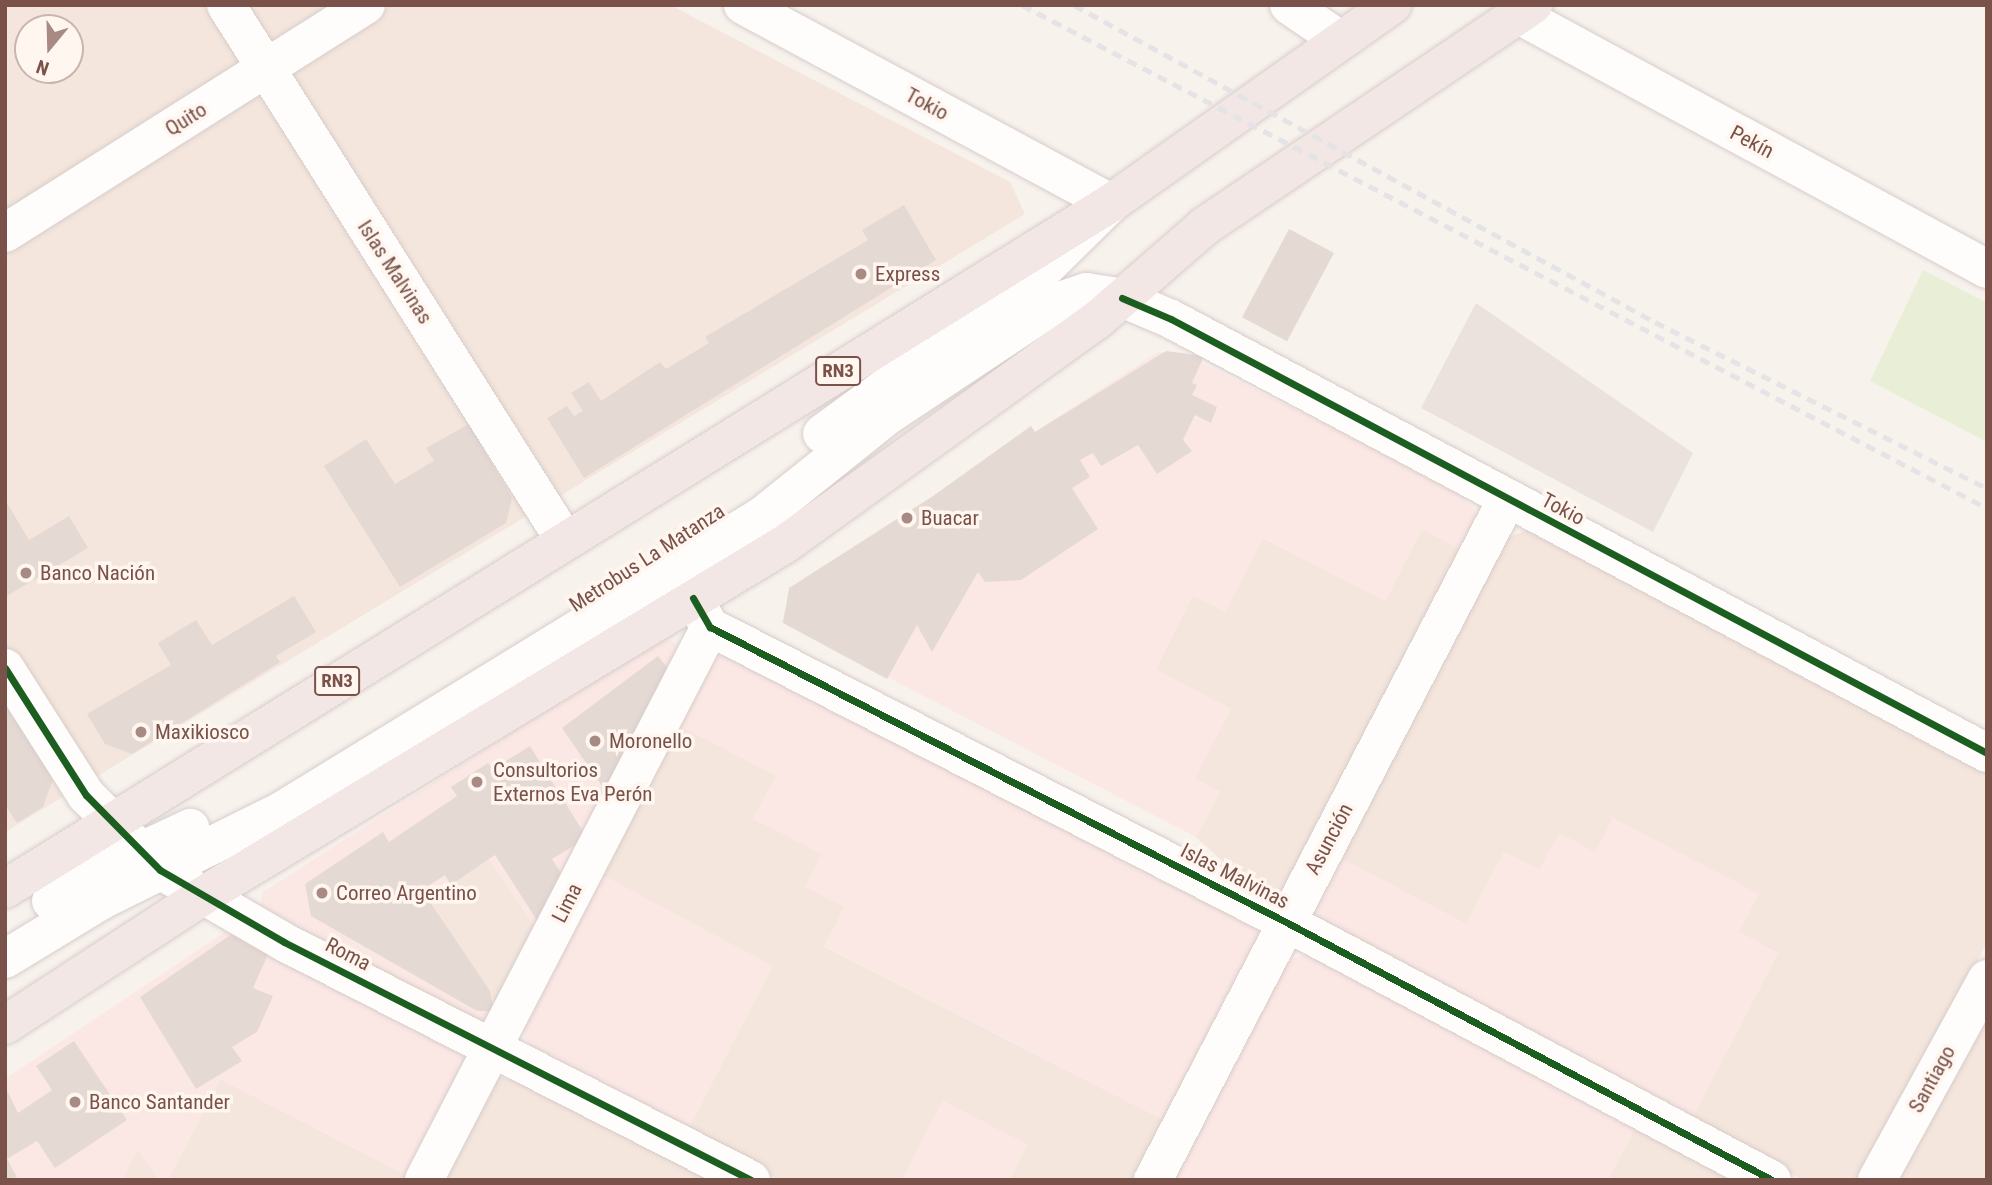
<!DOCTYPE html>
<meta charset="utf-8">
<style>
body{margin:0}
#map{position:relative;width:1992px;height:1185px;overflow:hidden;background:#f8f2ed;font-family:"Roboto Condensed",sans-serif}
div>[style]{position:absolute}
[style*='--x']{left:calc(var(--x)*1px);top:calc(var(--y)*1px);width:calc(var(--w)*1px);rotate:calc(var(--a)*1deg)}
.residential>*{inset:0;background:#f4e6dd}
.commercial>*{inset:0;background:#fbe8e4}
.industrial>*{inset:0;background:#ebe2dd}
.green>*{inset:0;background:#e9efd7}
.building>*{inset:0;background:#e5d9d4;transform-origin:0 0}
.roads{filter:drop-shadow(0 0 2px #d7cdca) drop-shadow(0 0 2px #d7cdca)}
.minor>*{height:38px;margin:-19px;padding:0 19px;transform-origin:19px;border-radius:19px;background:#fefdfc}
.highway>*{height:38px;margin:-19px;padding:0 19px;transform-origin:19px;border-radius:19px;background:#f2e7e5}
.rail>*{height:5px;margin-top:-2.5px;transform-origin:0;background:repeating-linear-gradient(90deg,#e4e3e5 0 10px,transparent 0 17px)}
.cycleway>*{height:7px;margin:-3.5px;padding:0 3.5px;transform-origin:3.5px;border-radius:3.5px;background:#1b5e20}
.dots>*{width:19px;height:19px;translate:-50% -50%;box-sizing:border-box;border:4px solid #fff6f0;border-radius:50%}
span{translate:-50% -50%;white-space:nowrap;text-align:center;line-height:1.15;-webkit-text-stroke:7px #fff6f0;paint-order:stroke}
.shield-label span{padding:2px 5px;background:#fff6f0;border:2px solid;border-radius:5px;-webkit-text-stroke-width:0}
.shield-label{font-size:19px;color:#7a524a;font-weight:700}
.street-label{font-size:21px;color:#7a524a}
.poi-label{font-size:21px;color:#7a524a}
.left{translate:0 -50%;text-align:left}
.frame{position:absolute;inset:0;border:7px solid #7a524a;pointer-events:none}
.north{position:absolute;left:14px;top:14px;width:70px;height:70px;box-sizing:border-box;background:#fff6f0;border:2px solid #cab4ae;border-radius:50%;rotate:199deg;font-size:19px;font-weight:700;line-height:28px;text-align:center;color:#7a524a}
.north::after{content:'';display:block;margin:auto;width:24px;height:32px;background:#a68a83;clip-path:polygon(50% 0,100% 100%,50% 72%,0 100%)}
</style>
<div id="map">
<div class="residential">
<div style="clip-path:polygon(evenodd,5px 5px,670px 5px,1010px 182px,1025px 214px,5px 832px,5px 5px,28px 28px,70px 28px,70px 70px,28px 70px,28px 28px)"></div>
<div style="clip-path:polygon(1422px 529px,1468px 553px,1283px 892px,1259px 895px,1196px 837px,1220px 792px,1195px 779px,1155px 670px,1193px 595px,1225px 611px,1263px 538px,1385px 601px)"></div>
<div style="clip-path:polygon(1527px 530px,1987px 769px,1987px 942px,1862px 1180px,1803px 1180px,1690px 1122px,1778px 953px,1738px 932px,1758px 894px,1595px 852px,1539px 870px,1504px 852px,1466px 924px,1340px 858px,1501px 540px)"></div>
<div style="clip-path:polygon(678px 725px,776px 775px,822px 854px,845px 907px,825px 947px,1170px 1123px,1138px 1180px,1009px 1180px,1027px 1145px,943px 1101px,902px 1180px,780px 1180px,687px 1132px,601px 874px)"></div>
<div style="clip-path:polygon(489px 859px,540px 934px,498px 1007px,429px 900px)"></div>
<div style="clip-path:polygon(1987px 997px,1987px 1180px,1889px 1180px)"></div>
<div style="clip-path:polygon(500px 1077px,517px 1082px,710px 1180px,442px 1180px,491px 1083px)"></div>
<div style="clip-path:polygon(220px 1079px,414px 1179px,168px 1180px)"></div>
<div style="clip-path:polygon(1635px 1128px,1741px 1180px,1608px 1180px)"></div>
<div style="clip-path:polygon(138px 1149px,159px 1180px,122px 1180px)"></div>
</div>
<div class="commercial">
<div style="clip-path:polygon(1158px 352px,1196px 360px,1458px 491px,1480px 517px,1468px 553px,1422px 529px,1385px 601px,1263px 538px,1225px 612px,1193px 595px,1155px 669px,1231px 709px,1195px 779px,1221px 792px,1196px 837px,781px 622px,793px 589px)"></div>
<div style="clip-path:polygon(657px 639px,669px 639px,679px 647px,540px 934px,489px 859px,429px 900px,498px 1007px,485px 1027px,260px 909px,263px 892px)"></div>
<div style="clip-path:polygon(727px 652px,1247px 918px,1259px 934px,1170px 1123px,824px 946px,844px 907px,805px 887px,822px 854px,753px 819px,776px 775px,678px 725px,710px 662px)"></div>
<div style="clip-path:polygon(1613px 818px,1759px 894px,1739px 932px,1778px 953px,1690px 1122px,1317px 923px,1313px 909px,1340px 858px,1466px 924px,1504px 852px,1539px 870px,1559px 833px,1595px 852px)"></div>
<div style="clip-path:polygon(601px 874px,773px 966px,687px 1132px,532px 1049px,525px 1037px,523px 1025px)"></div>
<div style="clip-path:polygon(228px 930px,472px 1057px,414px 1179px,220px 1079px,168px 1180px,159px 1180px,138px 1150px,122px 1180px,5px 1180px,5px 1079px)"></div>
<div style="clip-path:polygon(1302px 955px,1318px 958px,1635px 1128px,1608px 1180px,1167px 1180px,1283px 964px)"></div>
<div style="clip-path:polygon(943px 1101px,1028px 1145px,1009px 1180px,902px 1180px)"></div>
</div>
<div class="industrial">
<div style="clip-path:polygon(1476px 303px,1693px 453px,1653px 532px,1421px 408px)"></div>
</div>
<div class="green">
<div style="clip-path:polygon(1923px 270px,1987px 303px,1987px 442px,1870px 381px)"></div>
</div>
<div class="building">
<div style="clip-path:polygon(904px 205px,936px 260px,584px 478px,547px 418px,567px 406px,574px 416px,583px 411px,571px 393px,589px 382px,601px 401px,660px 362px,666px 369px,709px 343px,705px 337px,868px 240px,862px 230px)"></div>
<div style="left:1289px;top:229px;width:51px;height:100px;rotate:28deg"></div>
<div style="clip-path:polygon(1166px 351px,1204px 356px,1192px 383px,1197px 385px,1192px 395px,1217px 407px,1211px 423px,1195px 415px,1183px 440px,1192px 451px,1157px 474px,1138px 445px,1101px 466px,1093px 453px,1080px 460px,1090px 477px,1072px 488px,1098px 529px,1021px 580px,985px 582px,978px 572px,932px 652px,917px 625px,887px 679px,783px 623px,789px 588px,933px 496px,1031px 426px,1035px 432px)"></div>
<div style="clip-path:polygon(469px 424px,512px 498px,506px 523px,400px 587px,324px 466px,366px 439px,395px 484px,434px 461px,426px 448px)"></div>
<div style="clip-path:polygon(7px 503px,29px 540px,69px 516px,88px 548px,5px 597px)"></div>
<div style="clip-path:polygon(294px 596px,316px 632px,276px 656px,280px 662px,132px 754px,105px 744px,87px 714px,171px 665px,158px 643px,196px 620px,212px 645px)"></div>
<div style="clip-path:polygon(658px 656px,672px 674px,608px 795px,562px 728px)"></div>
<div style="clip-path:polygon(9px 711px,53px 779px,43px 807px,17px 823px,5px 805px,5px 714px)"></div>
<div style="clip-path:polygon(530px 746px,587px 838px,552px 859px,564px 878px,540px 925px,495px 855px,451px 885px,445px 875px,422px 890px,490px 991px,494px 1011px,477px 1011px,311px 916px,305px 884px,383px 832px,389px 842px,457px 796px,451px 787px,488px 763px,493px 769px)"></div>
<div style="clip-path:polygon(232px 934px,269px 952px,253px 988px,273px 996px,257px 1032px,232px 1047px,242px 1061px,196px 1089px,140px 997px)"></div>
<div style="clip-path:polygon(74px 1041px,127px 1120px,55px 1168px,37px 1141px,7px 1159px,17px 1177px,5px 1180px,5px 1086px,18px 1113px,52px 1090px,36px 1066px)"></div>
</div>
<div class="roads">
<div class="minor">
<div style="--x:226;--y:5;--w:632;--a:57.67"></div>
<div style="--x:743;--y:5;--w:418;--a:28.3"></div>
<div style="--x:1111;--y:203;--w:110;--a:135.4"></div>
<div style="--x:1033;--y:280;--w:261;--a:143.9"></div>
<div style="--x:1289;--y:5;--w:62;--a:34.5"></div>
<div style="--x:1527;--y:5;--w:13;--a:129"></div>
<div style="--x:1519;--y:15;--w:532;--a:28.49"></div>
<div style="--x:5;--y:233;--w:427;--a:-32.3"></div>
<div style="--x:693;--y:598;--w:34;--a:60"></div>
<div style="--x:710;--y:627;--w:647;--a:27.12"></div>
<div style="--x:1286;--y:922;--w:550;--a:27.96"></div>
<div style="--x:5;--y:668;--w:151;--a:57.5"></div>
<div style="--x:86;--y:795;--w:105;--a:45.4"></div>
<div style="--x:160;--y:870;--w:143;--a:30.1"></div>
<div style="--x:284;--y:942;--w:524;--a:27.01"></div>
<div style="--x:51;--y:901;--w:57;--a:-32"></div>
<div style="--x:99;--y:871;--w:101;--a:-25.3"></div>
<div style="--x:5;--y:959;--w:114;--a:-31.3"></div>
<div style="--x:102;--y:900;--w:202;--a:-26.4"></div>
<div style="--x:283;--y:810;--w:562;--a:-31.54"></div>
<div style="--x:762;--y:516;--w:160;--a:-38.7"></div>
<div style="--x:887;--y:416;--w:208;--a:-33.6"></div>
<div style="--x:1060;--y:301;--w:28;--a:-19"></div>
<div style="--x:1086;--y:292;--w:36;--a:9"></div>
<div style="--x:1122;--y:298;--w:53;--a:23.2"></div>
<div style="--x:1171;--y:319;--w:924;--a:28.01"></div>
<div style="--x:424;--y:1180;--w:623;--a:-62.65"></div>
<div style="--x:1153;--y:1180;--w:768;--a:-62.53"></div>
<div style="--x:1877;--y:1180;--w:229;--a:-61.3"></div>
</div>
<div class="highway">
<div style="--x:5;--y:889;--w:1301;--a:-31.81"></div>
<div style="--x:1111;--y:203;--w:344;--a:-35.2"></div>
<div style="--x:5;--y:1025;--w:234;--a:-33.1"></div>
<div style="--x:201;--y:897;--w:682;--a:-31.15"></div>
<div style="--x:785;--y:544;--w:384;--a:-35.7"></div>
<div style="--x:1097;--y:320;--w:143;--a:-41"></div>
<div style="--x:1205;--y:226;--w:396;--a:-34"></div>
</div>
</div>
<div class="rail">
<div style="--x:1022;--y:5;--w:1088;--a:27.53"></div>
<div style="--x:1074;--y:5;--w:662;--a:28.62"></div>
<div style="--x:1655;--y:322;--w:371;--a:26.6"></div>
</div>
<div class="cycleway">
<div style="--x:1122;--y:298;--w:53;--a:23.2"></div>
<div style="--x:1171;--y:319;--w:924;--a:28.01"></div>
<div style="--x:693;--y:598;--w:34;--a:60"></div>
<div style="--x:710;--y:627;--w:647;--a:27.12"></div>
<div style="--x:1286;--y:922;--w:550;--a:27.96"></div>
<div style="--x:5;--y:668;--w:151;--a:57.5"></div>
<div style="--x:86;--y:795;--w:105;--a:45.4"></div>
<div style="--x:160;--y:870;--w:143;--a:30.1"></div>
<div style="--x:284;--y:942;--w:524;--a:27.01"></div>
</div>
<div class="dots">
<div style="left:861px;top:274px;background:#a68a83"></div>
<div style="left:907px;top:518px;background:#a68a83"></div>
<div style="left:26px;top:573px;background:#a68a83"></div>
<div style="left:141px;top:732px;background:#a68a83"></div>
<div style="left:595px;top:741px;background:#a68a83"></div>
<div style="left:477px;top:782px;background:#a68a83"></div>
<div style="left:322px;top:893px;background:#a68a83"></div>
<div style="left:75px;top:1102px;background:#a68a83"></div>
</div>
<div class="shield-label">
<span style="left:838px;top:371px">RN3</span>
<span style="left:337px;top:681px">RN3</span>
</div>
<div class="street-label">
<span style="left:927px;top:104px;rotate:28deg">Tokio</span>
<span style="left:186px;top:119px;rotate:-32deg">Quito</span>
<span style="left:1752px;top:142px;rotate:28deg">Pekín</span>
<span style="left:395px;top:272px;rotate:57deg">Islas Malvinas</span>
<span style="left:1563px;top:509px;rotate:28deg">Tokio</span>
<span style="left:647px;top:558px;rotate:-33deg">Metrobus La Matanza</span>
<span style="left:1329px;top:839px;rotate:-62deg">Asunción</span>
<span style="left:1235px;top:876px;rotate:27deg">Islas Malvinas</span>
<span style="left:567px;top:903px;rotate:-63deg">Lima</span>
<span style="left:348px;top:954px;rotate:27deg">Roma</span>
<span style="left:1932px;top:1079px;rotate:-61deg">Santiago</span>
</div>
<div class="poi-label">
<span class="left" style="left:875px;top:274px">Express</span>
<span class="left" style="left:921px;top:518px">Buacar</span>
<span class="left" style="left:40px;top:573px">Banco Nación</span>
<span class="left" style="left:155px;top:732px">Maxikiosco</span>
<span class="left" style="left:609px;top:741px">Moronello</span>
<span class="left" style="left:493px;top:782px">Consultorios<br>Externos Eva Perón</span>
<span class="left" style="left:336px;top:893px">Correo Argentino</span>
<span class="left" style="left:89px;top:1102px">Banco Santander</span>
</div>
<div class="frame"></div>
<div class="north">N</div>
</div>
